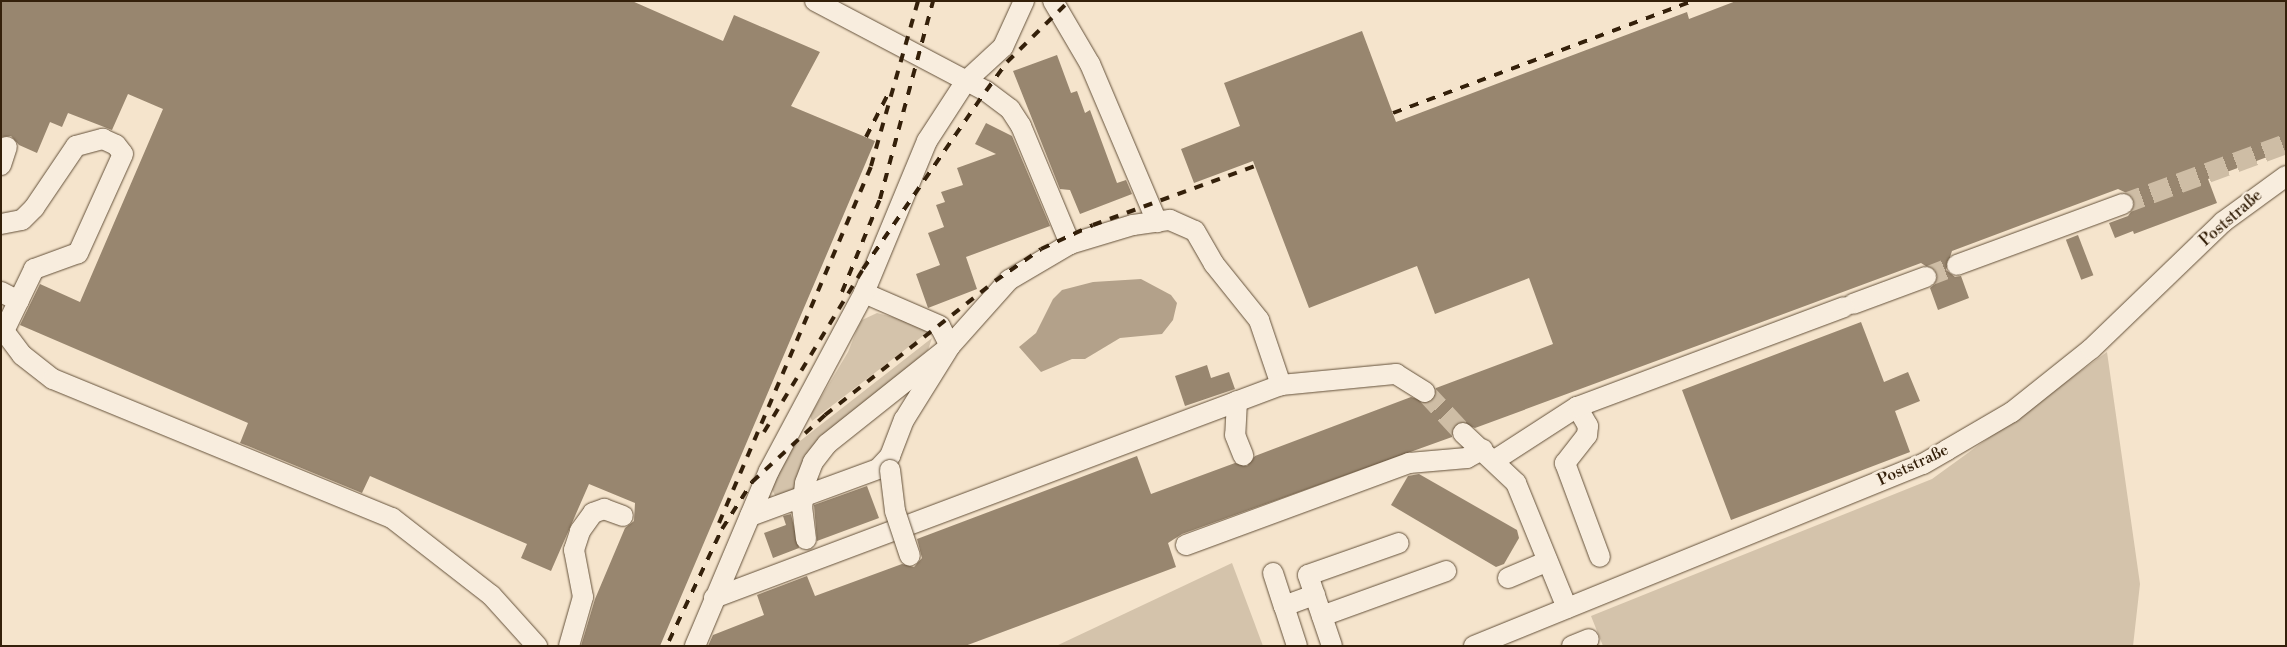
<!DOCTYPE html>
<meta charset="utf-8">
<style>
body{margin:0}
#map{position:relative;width:2287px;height:647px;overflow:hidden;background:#f5e4cc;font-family:"Libre Bodoni",serif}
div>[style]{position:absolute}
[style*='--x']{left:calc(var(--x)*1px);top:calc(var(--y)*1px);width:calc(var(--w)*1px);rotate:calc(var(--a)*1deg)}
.green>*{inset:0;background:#d4c3ab}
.water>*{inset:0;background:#b3a18a}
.building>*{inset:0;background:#98866f;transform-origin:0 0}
.minor-tunnel>*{height:20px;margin-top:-10px;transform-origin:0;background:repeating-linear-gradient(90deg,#cebda5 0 20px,transparent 0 30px)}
.roads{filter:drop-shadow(0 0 1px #64513a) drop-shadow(0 0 1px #64513a)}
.minor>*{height:20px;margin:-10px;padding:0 10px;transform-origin:10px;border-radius:10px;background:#f8edde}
.rail>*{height:4px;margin-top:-2px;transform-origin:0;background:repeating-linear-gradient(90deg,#34200a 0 9px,transparent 0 18px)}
.bridges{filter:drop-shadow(0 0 1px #64513a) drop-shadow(0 0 1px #64513a)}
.minor-bridge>*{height:20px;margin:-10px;padding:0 10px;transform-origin:10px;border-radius:10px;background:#f8edde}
span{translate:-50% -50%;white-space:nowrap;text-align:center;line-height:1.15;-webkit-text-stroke:5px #f8edde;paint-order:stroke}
.street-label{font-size:16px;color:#34200a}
.frame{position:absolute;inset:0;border:2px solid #34200a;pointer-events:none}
</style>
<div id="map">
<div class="green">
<div style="clip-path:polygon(877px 313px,912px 322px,928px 332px,812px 421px,810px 416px,848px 352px,858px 327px,862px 320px)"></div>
<div style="clip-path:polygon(932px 338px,928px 350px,829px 433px,796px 490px,776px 497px,771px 488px,791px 448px)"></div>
<div style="clip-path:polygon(2107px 352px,2140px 584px,2133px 646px,1603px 646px,1591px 616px,1932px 479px)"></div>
<div style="clip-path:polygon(1232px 563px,1263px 646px,1056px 646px)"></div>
</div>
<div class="water">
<div style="clip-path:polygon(1141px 279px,1171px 295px,1177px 303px,1173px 320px,1162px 334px,1120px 338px,1085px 359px,1072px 359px,1041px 372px,1019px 347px,1036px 333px,1053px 299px,1062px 290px,1093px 282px)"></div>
</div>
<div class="building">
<div style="clip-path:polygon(1px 1px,632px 1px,723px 41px,734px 15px,820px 52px,791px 106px,875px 141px,660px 646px,581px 646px,595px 599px,625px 528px,634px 521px,635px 503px,589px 484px,551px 571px,521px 558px,527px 544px,370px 476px,362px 493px,248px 446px,240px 443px,248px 423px,20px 325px,40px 284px,80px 302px,163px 109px,128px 94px,112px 130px,68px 113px,62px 127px,50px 122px,37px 153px,19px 145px,11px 136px,1px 137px)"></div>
<div style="clip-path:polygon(1736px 1px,2286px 1px,2286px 150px,2208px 179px,2217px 203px,2134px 234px,2133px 231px,2115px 238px,2109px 223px,2128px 216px,2135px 206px,2131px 195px,2118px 189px,1952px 251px,1946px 270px,1955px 277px,1961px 276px,1969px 298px,1938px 310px,1930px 288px,1935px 284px,1937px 273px,1921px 263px,1475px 428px,1459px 422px,1452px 430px,1452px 437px,1182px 534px,1168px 543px,1176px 567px,965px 646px,708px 646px,713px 635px,764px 615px,757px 595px,807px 576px,815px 596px,902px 564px,914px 567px,922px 558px,917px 539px,1137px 456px,1151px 494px,1235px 463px,1247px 466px,1255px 456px,1411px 397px,1430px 403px,1436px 388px,1553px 344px,1529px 278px,1435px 314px,1417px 266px,1309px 308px,1253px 161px,1194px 183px,1181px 149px,1240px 126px,1224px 83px,1362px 31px,1396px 122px,1687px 12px,1689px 19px)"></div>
<div style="clip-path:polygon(1057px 55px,1071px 93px,1077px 91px,1085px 113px,1090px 110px,1117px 183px,1126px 180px,1132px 194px,1080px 214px,1070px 190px,1060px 189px,1013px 71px)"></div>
<div style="clip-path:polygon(986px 123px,1012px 136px,1050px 226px,966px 257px,977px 289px,928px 308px,916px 274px,940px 265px,928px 233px,944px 227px,936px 205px,945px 202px,941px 192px,963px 185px,957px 168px,996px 154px,975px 144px)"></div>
<div style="left:2078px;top:235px;width:43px;height:13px;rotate:69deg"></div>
<div style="clip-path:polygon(1861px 322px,1884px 382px,1908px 372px,1920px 401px,1895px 411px,1910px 452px,1731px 520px,1682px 390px)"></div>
<div style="clip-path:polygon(1207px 365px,1211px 378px,1229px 372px,1235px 389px,1185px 406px,1175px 376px)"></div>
<div style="clip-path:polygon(1419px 474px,1517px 530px,1519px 538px,1504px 564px,1496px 567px,1391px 505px,1408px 476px)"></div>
<div style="clip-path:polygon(867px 486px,879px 518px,817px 541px,814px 505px)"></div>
<div style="clip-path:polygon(791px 514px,799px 548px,773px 558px,764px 533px,786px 525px,783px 516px)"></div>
</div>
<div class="minor-tunnel">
<div style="--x:2123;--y:204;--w:174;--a:-20.2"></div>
<div style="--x:1926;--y:277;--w:33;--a:-21"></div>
<div style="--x:1425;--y:392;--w:56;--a:47.2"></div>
</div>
<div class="roads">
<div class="minor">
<div style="--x:815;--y:1;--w:193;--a:27.8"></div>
<div style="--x:986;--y:91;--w:30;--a:37"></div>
<div style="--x:1010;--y:109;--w:20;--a:57"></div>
<div style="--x:1021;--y:126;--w:128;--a:67.4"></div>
<div style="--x:1053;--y:1;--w:73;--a:59.6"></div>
<div style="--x:1090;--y:64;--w:172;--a:67"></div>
<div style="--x:1;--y:165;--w:19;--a:-72"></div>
<div style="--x:1;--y:224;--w:21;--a:-11"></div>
<div style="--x:22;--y:220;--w:17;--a:-45"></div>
<div style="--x:34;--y:208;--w:75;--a:-55.9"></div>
<div style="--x:76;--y:146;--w:28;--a:-15"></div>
<div style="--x:103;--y:139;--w:14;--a:25"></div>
<div style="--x:116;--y:145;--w:11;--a:52"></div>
<div style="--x:123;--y:154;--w:109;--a:114.4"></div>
<div style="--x:78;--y:253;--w:47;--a:160"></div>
<div style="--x:34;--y:269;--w:69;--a:115.8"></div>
<div style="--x:4;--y:331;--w:30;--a:53"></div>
<div style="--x:22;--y:355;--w:39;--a:38"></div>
<div style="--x:53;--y:379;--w:366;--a:22.3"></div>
<div style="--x:392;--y:518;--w:125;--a:37.9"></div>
<div style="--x:491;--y:595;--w:69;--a:48"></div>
<div style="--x:1957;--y:265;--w:177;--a:-20.2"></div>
<div style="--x:1;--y:292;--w:20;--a:27"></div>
<div style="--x:1853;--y:304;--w:78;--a:-20.3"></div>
<div style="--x:1237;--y:401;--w:34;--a:93"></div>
<div style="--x:1235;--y:435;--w:22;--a:68"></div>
<div style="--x:1577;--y:407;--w:22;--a:60"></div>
<div style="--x:1588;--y:426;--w:9;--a:96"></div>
<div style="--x:1587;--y:435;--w:36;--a:128"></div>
<div style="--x:1565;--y:463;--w:100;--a:69.6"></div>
<div style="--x:1463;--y:433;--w:73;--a:43.3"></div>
<div style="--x:1516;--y:483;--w:135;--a:67.8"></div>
<div style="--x:1495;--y:460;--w:98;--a:-32.9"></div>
<div style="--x:1577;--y:407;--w:285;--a:-20.5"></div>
<div style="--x:750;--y:516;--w:136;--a:-20.2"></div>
<div style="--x:878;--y:469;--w:18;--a:-47"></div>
<div style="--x:890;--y:456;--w:39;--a:-69"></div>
<div style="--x:904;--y:420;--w:87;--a:-58.1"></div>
<div style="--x:950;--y:346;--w:22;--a:-117"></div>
<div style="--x:940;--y:326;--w:83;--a:-156.5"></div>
<div style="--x:806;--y:539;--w:31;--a:-97"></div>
<div style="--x:802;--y:508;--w:25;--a:-83"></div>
<div style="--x:805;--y:483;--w:22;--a:-69"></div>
<div style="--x:813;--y:462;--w:23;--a:-52"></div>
<div style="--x:827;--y:444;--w:157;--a:-38.5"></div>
<div style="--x:950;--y:346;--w:89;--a:-48.2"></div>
<div style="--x:1009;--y:280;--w:71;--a:-30.5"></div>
<div style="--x:1070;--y:244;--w:66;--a:-16.8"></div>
<div style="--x:1133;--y:225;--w:37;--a:-8"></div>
<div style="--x:1170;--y:220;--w:27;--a:24"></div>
<div style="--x:1195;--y:231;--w:38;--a:60"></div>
<div style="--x:1214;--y:264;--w:72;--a:51.2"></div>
<div style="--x:1259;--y:320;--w:69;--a:71.3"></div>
<div style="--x:1281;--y:385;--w:116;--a:-5.5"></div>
<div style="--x:1396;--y:374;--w:34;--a:32"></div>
<div style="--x:1186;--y:545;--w:238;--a:-20.2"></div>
<div style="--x:1409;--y:463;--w:58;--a:-4.9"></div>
<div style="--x:1467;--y:458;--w:18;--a:-29"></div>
<div style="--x:1273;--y:573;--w:35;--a:72"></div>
<div style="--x:1508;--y:578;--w:43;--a:-23"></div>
<div style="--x:714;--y:598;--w:606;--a:-20.59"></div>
<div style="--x:1322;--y:616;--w:132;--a:-19.9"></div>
<div style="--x:569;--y:646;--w:51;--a:-74.1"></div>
<div style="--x:583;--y:597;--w:48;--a:-100.8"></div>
<div style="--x:574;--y:550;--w:20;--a:-72"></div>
<div style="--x:580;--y:531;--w:22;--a:-54"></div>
<div style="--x:593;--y:513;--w:12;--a:-20"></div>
<div style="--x:604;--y:509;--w:20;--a:20"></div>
<div style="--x:695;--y:646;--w:190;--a:-67.1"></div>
<div style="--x:769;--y:471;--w:202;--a:-61.9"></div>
<div style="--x:864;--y:293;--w:165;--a:-67.5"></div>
<div style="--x:927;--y:141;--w:72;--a:-57"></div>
<div style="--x:966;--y:81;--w:50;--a:-42.6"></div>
<div style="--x:1003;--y:47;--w:51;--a:-65.5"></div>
<div style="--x:1297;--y:646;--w:42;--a:-108"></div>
<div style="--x:1284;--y:606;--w:33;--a:-20"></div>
<div style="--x:1332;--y:646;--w:75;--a:-108.7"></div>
<div style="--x:1308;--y:575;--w:96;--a:-19.4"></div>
<div style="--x:1474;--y:646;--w:484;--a:-22.1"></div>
<div style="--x:1923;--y:464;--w:28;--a:-30"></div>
<div style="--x:1947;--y:450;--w:75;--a:-30.3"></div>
<div style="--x:2012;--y:412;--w:101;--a:-38.6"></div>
<div style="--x:2091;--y:349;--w:183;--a:-43.9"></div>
<div style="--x:2223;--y:222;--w:78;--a:-36.1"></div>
<div style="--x:1572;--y:646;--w:18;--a:-22"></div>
</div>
</div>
<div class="rail">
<div style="--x:1393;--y:113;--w:320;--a:-20.5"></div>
<div style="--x:866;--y:137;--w:51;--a:-62.9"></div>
<div style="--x:842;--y:292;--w:100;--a:-67.8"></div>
<div style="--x:880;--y:199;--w:205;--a:-75"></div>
<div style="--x:764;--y:432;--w:191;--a:-58.7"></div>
<div style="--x:863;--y:269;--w:216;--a:-55.4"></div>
<div style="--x:986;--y:91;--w:36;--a:-54"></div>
<div style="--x:1007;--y:62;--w:87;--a:-44.5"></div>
<div style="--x:719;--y:523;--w:388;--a:-66.9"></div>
<div style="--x:871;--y:166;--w:172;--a:-74.1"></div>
<div style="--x:669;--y:641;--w:124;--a:-64.7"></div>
<div style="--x:722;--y:529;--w:56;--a:-57.4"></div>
<div style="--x:752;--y:482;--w:99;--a:-42.5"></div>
<div style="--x:825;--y:415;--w:216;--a:-38.2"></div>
<div style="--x:995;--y:281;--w:56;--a:-34.8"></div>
<div style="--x:1041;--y:249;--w:57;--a:-24.8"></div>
<div style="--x:1093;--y:225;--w:172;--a:-20"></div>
</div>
<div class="bridges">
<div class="minor-bridge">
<div style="--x:890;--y:470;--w:41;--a:83"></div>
<div style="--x:895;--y:511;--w:47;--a:71.6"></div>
</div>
</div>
<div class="street-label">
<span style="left:2231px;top:218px;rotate:-41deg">Poststraße</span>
<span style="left:1913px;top:465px;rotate:-25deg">Poststraße</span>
</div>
<div class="frame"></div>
</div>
